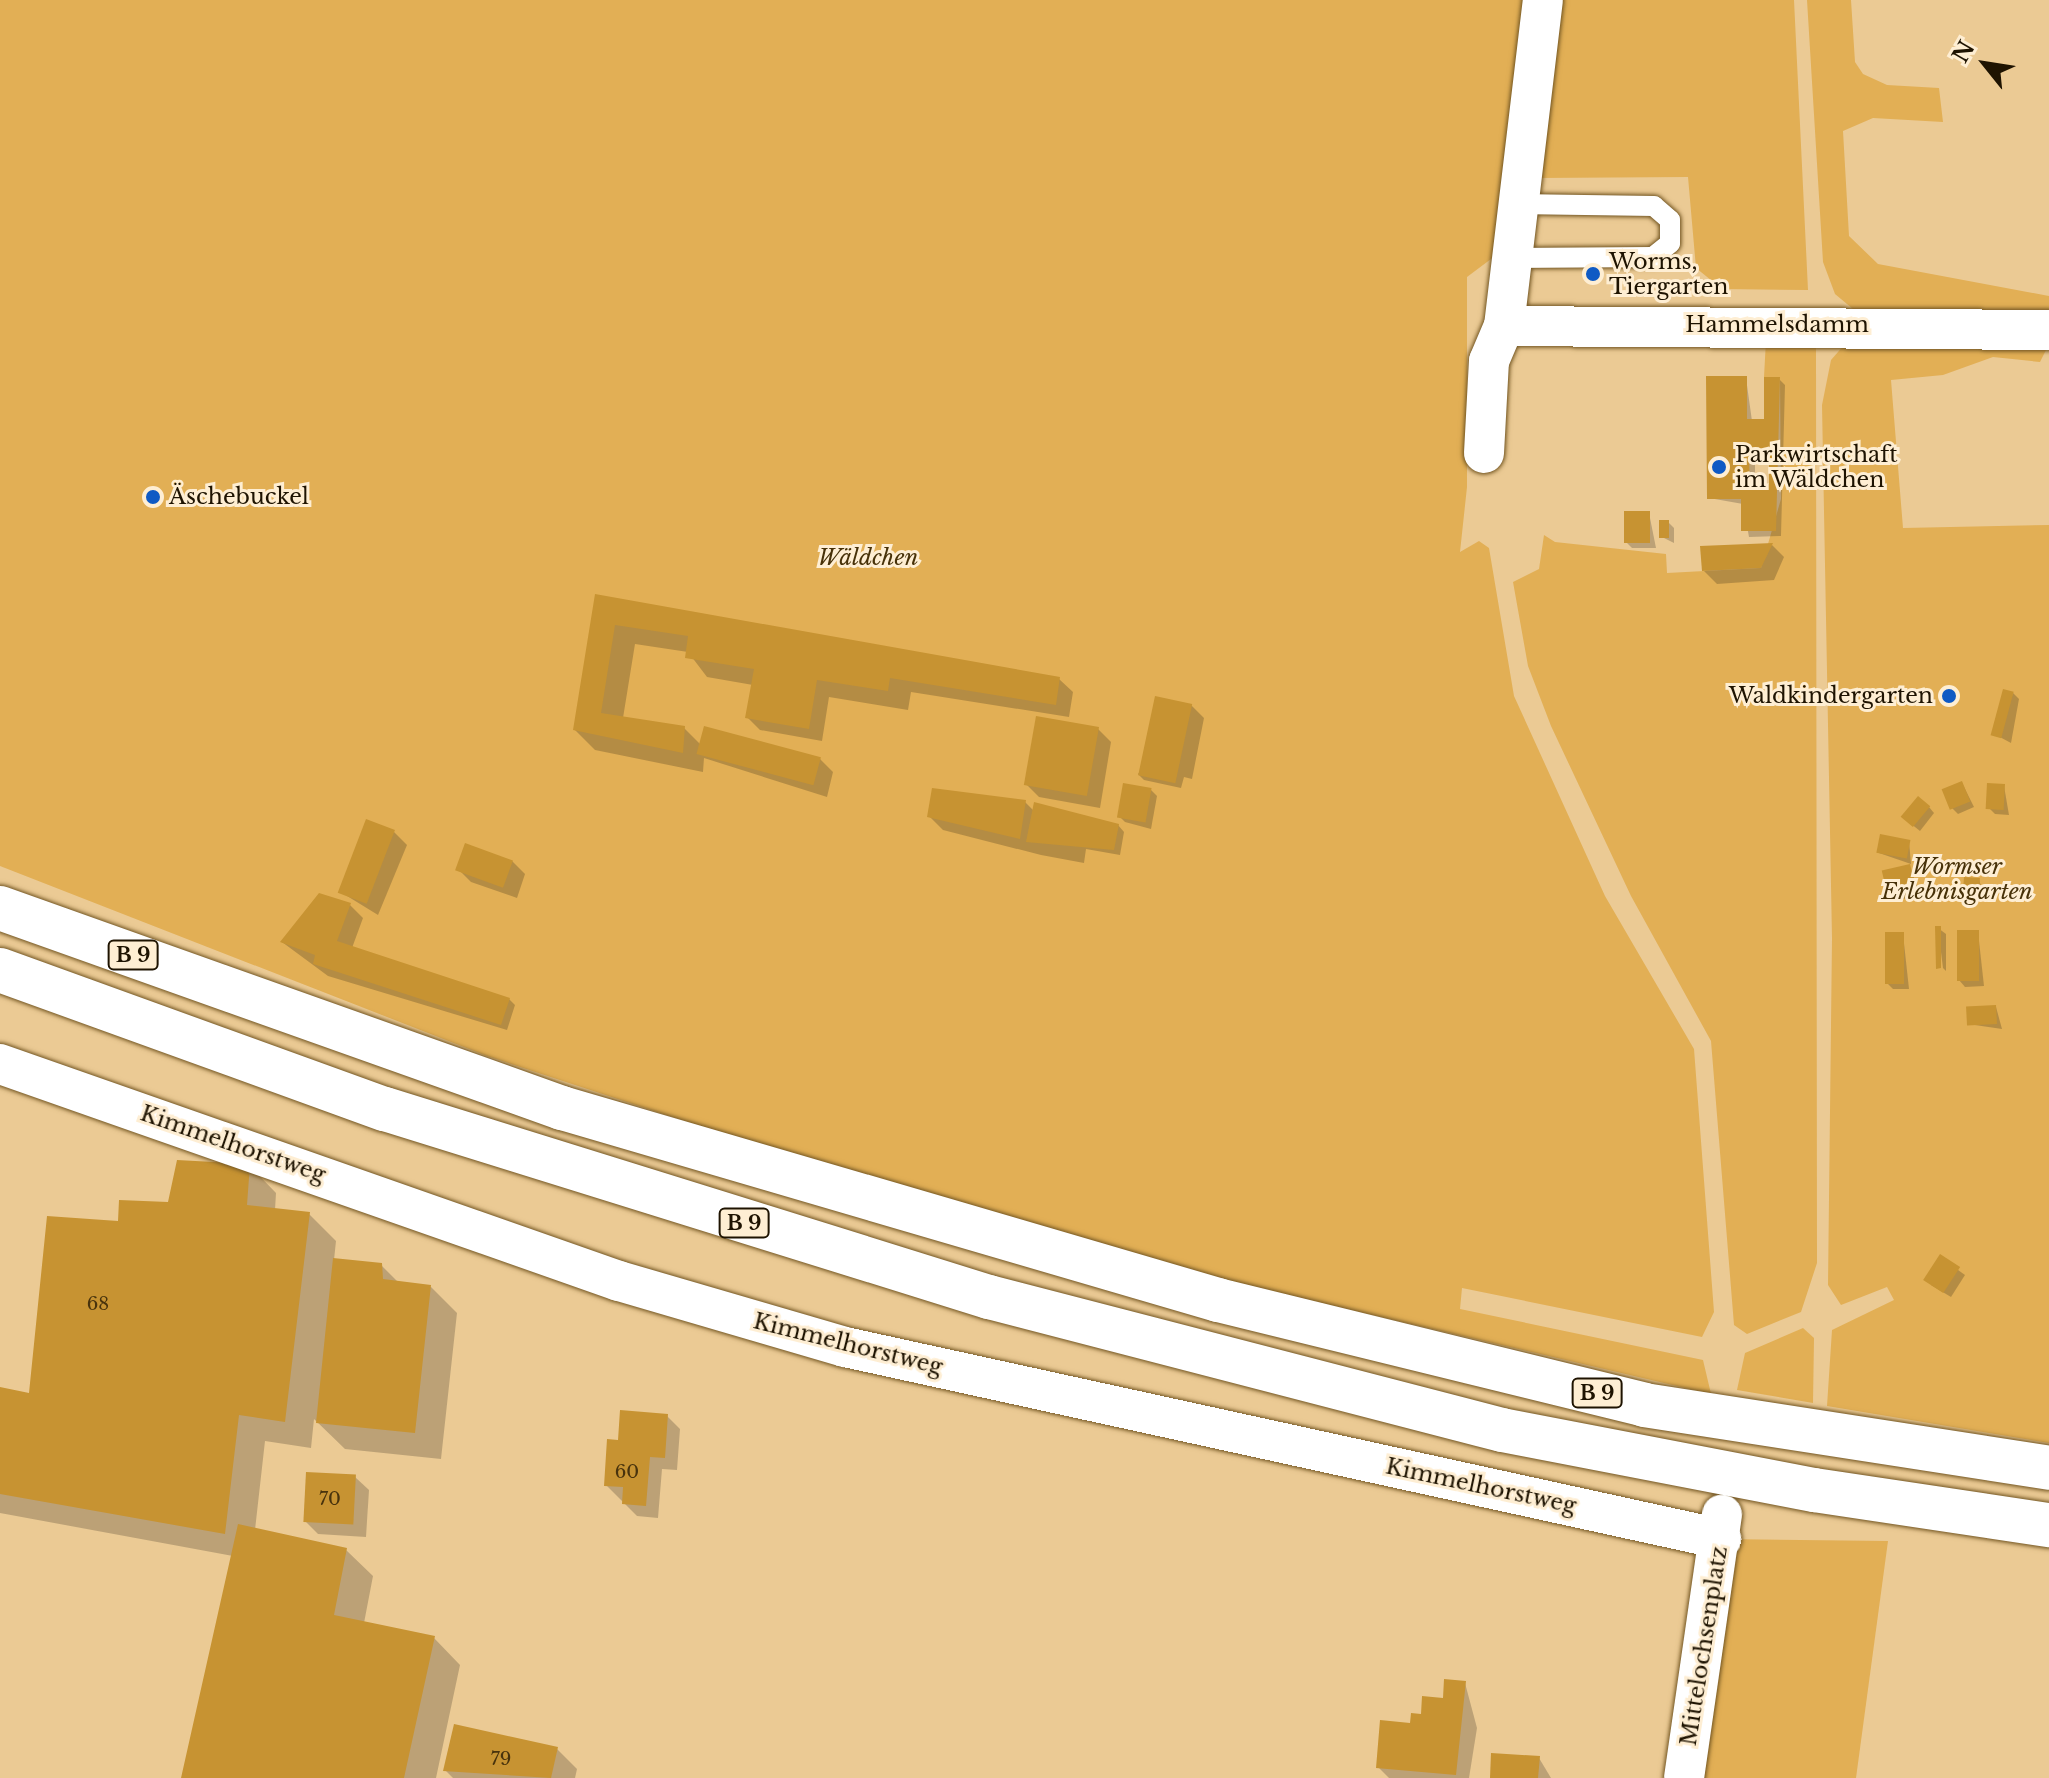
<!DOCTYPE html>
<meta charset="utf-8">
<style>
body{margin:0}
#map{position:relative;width:2049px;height:1778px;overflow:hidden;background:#ebca94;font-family:"Libre Baskerville",serif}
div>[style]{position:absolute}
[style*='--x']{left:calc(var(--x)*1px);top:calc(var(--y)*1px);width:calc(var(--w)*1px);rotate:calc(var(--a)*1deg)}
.green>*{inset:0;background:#e2af55}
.shadow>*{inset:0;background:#0003}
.building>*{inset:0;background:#c79332;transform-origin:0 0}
.roads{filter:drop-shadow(0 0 2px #735622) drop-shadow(0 0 2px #735622)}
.service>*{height:20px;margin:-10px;padding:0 10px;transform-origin:10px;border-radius:10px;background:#fff}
.minor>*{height:40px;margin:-20px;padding:0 20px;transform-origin:20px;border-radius:20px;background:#fff}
.trunk>*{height:44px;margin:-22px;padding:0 22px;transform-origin:22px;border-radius:22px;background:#fff}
.dots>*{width:22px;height:22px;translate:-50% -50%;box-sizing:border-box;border:4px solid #feeed3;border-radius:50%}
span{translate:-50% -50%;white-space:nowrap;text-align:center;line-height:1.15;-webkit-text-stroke:6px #feeed3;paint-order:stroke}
.number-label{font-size:18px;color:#48330d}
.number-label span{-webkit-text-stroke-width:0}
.shield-label span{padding:2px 6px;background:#feeed3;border:2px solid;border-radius:6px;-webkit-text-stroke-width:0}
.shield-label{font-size:20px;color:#1e1301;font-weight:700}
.poi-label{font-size:22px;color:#1e1301}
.left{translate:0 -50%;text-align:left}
.right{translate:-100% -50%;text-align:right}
.street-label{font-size:22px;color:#1e1301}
.park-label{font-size:22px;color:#473108;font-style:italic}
.north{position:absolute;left:1945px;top:24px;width:80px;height:80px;-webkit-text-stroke:6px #feeed3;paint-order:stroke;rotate:300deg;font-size:22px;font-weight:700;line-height:32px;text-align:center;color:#1e1301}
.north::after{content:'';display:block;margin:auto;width:28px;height:36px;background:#1e1301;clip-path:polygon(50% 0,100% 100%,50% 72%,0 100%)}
</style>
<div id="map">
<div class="green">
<div style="clip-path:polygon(0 0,1534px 0,1495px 256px,1467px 277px,1467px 487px,1460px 552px,1479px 541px,1489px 548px,1514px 696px,1605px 896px,1694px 1049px,1714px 1312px,1702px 1337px,1462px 1288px,1460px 1309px,1703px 1360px,1711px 1394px,1171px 1268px,770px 1149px,487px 1056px,0 866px)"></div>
<div style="clip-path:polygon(1563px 0,1794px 0,1808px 290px,1722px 289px,1696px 268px,1688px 177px,1536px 178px)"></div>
<div style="clip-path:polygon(1807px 0,1851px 0,1855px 62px,1863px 74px,1887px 85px,1939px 88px,1943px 122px,1873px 118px,1843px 131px,1849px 236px,1878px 264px,2049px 296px,2049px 314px,1859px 314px,1835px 294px,1823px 262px)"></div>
<div style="clip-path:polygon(1816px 339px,1817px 1263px,1801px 1312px,1747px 1334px,1734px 1325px,1711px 1041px,1631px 896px,1551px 726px,1528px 666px,1513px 582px,1539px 569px,1544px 535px,1555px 542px,1666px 554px,1667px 573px,1761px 568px,1781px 499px,1780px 378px,1764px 377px,1766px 340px)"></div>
<div style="clip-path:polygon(1845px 344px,2049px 344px,2040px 362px,1993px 357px,1943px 375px,1891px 380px,1903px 528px,2049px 525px,2049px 1443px,1827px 1406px,1832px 1330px,1894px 1300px,1887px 1287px,1841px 1305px,1828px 1285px,1832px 938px,1822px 405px,1831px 360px)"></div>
<div style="clip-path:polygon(1803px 1328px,1814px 1338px,1813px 1403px,1737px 1390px,1745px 1353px)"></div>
<div style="clip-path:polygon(1721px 1539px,1888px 1541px,1856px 1778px,1699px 1778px)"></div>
</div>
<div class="shadow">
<div style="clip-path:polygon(evenodd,1746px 378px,1752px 421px,1766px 421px,1779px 379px,1785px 385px,1781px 536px,1749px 537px,1743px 504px,1709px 498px,1746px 378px,1755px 464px,1771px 464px,1771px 486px,1755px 486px,1755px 464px)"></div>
<div style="clip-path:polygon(1649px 513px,1656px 548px,1632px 548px,1626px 542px)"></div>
<div style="clip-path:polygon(1668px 522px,1674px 528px,1674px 543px,1662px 537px)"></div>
<div style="clip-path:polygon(1772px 545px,1784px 557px,1774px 580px,1717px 584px,1704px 571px)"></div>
<div style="clip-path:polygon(597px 596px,1059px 679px,1073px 692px,1069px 717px,911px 692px,908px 710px,829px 697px,822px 741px,760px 730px,747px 717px,753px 685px,707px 677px,688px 652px,635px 644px,623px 718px,684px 728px,701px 745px,820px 759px,833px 772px,827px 797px,704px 758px,703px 772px,595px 750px,575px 730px)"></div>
<div style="clip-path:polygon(2013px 693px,2019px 699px,2011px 743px,1996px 735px)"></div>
<div style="clip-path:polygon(1191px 705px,1204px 718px,1192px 779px,1184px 777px,1181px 788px,1144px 780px,1138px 774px)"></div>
<div style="clip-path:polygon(1098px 729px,1111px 742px,1100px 808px,1039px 797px,1026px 784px)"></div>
<div style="clip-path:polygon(1962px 783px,1974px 807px,1958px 814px,1952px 808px)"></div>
<div style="clip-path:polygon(2004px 786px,2009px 815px,1995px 814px,1989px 808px)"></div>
<div style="clip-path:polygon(1151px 790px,1157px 796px,1151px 829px,1125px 822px,1119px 816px)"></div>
<div style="clip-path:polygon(1025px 802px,1034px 811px,1118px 825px,1124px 832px,1120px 855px,1086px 849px,1084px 863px,1041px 855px,943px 830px,930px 817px)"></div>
<div style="clip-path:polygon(1929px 807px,1934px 813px,1920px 831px,1910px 823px)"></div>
<div style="clip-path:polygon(394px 832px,407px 845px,378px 915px,339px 891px)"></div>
<div style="clip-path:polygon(1909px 841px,1911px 864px,1879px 853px)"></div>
<div style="clip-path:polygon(512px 861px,525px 874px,517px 898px,471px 882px,458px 869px)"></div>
<div style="clip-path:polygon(1909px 866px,1921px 894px,1897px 901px,1891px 895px)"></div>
<div style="clip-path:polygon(1979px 880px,1984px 894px,1965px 887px)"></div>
<div style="clip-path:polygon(350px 905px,363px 918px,352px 948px,509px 999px,515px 1005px,507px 1030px,328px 976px,282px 942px)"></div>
<div style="clip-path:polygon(1938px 928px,1946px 934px,1946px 971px,1943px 968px)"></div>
<div style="clip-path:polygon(1978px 932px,1984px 986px,1965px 987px,1959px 980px)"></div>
<div style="clip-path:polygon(1903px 934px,1909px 989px,1893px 989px,1887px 983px)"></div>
<div style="clip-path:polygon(1996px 1007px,2002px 1029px,1968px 1024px)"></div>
<div style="clip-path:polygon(250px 1166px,276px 1193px,275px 1210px,309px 1214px,336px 1241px,334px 1260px,381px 1265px,399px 1283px,431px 1287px,457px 1313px,441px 1459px,345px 1449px,314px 1419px,311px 1448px,265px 1441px,255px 1530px,346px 1550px,373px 1576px,364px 1623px,434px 1638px,460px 1665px,436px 1778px,183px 1778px,233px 1556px,0 1513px,0 1389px,30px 1396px,120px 1223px)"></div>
<div style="clip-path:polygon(1940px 1257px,1965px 1275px,1951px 1297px,1931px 1285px)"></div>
<div style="clip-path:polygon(667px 1416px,680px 1429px,677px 1470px,662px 1469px,658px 1518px,637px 1516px,606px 1485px,620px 1442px)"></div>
<div style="clip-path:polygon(355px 1477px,369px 1490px,366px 1537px,318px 1534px,305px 1521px)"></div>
<div style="clip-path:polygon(1465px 1683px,1477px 1728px,1469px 1778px,1389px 1778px,1378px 1767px,1412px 1725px)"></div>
<div style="clip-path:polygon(557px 1749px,577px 1769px,575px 1778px,453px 1778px,445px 1770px)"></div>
<div style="clip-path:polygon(1539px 1758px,1551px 1778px,1492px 1778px)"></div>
</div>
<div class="building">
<div style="clip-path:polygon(evenodd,1706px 376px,1747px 376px,1747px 419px,1764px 419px,1764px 377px,1780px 377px,1776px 531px,1741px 531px,1741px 499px,1707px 499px,1706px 376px,1749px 459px,1769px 459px,1769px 484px,1750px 484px,1749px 459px)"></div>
<div style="left:1624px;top:511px;width:26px;height:32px"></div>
<div style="left:1659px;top:520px;width:10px;height:18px"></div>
<div style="clip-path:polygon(1773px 543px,1761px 568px,1702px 571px,1700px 546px)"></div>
<div style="clip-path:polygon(595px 594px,1060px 677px,1056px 705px,890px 678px,888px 691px,817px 680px,809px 729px,745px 718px,754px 669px,685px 658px,688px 636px,615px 625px,601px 713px,685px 726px,683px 753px,573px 730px)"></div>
<div style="left:2003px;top:689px;width:11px;height:48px;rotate:15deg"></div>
<div style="left:1155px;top:696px;width:38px;height:81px;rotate:12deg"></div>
<div style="left:1036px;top:716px;width:64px;height:70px;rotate:10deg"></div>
<div style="left:704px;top:726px;width:121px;height:29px;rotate:15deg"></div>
<div style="left:1962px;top:781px;width:22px;height:22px;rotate:68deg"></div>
<div style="left:1123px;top:783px;width:29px;height:35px;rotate:10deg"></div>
<div style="left:1987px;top:783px;width:18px;height:26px;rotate:3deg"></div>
<div style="clip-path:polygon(932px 788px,1026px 800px,1020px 839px,927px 817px)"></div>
<div style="left:1918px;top:796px;width:16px;height:27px;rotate:40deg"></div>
<div style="clip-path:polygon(1034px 802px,1119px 824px,1114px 850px,1026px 842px)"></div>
<div style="left:366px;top:819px;width:31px;height:79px;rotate:21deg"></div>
<div style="left:1880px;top:834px;width:31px;height:19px;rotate:11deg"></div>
<div style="left:465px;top:843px;width:51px;height:29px;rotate:20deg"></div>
<div style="left:1910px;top:864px;width:26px;height:29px;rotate:77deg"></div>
<div style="left:1964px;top:877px;width:16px;height:11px;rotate:4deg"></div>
<div style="clip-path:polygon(319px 893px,351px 903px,337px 941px,510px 998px,501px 1025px,313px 964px,315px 955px,280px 942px)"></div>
<div style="clip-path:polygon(1935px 926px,1941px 926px,1941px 968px,1936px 969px)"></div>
<div style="left:1957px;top:930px;width:22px;height:51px"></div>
<div style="left:1904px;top:932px;width:52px;height:19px;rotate:90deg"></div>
<div style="left:1996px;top:1005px;width:19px;height:30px;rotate:87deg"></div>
<div style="clip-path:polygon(177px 1160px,250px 1164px,247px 1205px,310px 1212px,285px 1422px,239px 1415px,225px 1534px,0 1494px,0 1387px,29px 1393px,47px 1216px,118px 1221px,119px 1200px,168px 1202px)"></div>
<div style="left:1940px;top:1254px;width:24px;height:31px;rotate:33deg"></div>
<div style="clip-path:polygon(333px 1258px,382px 1263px,383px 1279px,431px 1285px,415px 1433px,316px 1423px)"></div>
<div style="clip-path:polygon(620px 1410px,668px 1414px,665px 1458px,650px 1457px,646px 1506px,622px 1504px,623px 1487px,604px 1486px,607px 1439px,618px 1440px)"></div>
<div style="left:306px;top:1472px;width:50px;height:50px;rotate:3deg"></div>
<div style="clip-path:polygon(238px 1524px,347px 1548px,334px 1615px,435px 1636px,404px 1778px,181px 1778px)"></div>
<div style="clip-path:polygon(1444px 1679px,1466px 1681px,1456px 1775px,1376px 1768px,1380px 1720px,1410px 1723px,1411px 1713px,1421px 1714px,1422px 1696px,1443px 1698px)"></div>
<div style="clip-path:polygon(454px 1724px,558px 1747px,551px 1778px,443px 1771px)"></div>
<div style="clip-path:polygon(1491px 1753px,1540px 1756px,1538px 1778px,1490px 1778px)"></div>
</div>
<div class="roads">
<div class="service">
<div style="--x:1510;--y:258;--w:143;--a:-0.4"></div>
<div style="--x:1653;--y:257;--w:22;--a:-39"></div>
<div style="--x:1670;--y:243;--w:23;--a:-90"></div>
<div style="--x:1670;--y:220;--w:21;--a:-139"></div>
<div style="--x:1654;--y:206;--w:139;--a:-179.2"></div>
</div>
<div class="minor">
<div style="--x:1504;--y:326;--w:545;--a:0.42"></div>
<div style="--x:1484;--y:453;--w:92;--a:-86.9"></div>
<div style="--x:1489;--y:361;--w:38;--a:-67"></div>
<div style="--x:1504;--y:326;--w:328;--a:-83.2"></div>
<div style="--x:0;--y:1064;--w:656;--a:19.32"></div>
<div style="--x:619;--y:1281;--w:235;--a:16.3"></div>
<div style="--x:845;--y:1347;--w:897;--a:12.36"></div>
<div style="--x:1684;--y:1778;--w:266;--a:-81.8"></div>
</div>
<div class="trunk">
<div style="--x:0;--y:908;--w:597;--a:19.59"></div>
<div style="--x:562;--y:1108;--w:684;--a:16.31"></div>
<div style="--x:1218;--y:1300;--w:439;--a:13.8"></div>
<div style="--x:1644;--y:1405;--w:410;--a:8.8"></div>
<div style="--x:0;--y:970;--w:409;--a:19.9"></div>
<div style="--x:385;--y:1109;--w:633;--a:17.29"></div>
<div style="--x:989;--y:1297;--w:530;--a:14.53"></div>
<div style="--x:1502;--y:1430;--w:318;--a:10.9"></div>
<div style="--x:1814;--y:1490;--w:238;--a:8.5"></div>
</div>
</div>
<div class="dots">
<div style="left:1593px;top:274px;background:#0f5ac4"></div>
<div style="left:1719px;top:467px;background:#0f5ac4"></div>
<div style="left:153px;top:497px;background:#0f5ac4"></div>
<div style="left:1949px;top:696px;background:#0f5ac4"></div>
</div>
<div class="number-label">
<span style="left:98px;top:1304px">68</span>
<span style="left:627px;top:1472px">60</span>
<span style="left:330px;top:1499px">70</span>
<span style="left:501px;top:1759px">79</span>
</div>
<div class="shield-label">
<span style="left:133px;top:955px">B 9</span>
<span style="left:744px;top:1223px">B 9</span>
<span style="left:1597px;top:1393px">B 9</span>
</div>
<div class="poi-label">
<span class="left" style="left:1609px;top:274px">Worms,<br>Tiergarten</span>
<span class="left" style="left:1735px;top:467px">Parkwirtschaft<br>im Wäldchen</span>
<span class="left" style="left:169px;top:497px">Äschebuckel</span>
<span class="right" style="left:1933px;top:696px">Waldkindergarten</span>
</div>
<div class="street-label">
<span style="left:1777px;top:325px">Hammelsdamm</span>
<span style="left:233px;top:1144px;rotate:19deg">Kimmelhorstweg</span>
<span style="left:848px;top:1344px;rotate:14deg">Kimmelhorstweg</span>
<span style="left:1481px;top:1486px;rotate:12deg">Kimmelhorstweg</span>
<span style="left:1704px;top:1646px;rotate:-81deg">Mittelochsenplatz</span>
</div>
<div class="park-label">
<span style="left:868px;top:558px">Wäldchen</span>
<span style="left:1957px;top:879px">Wormser<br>Erlebnisgarten</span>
</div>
<div class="north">N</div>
</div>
